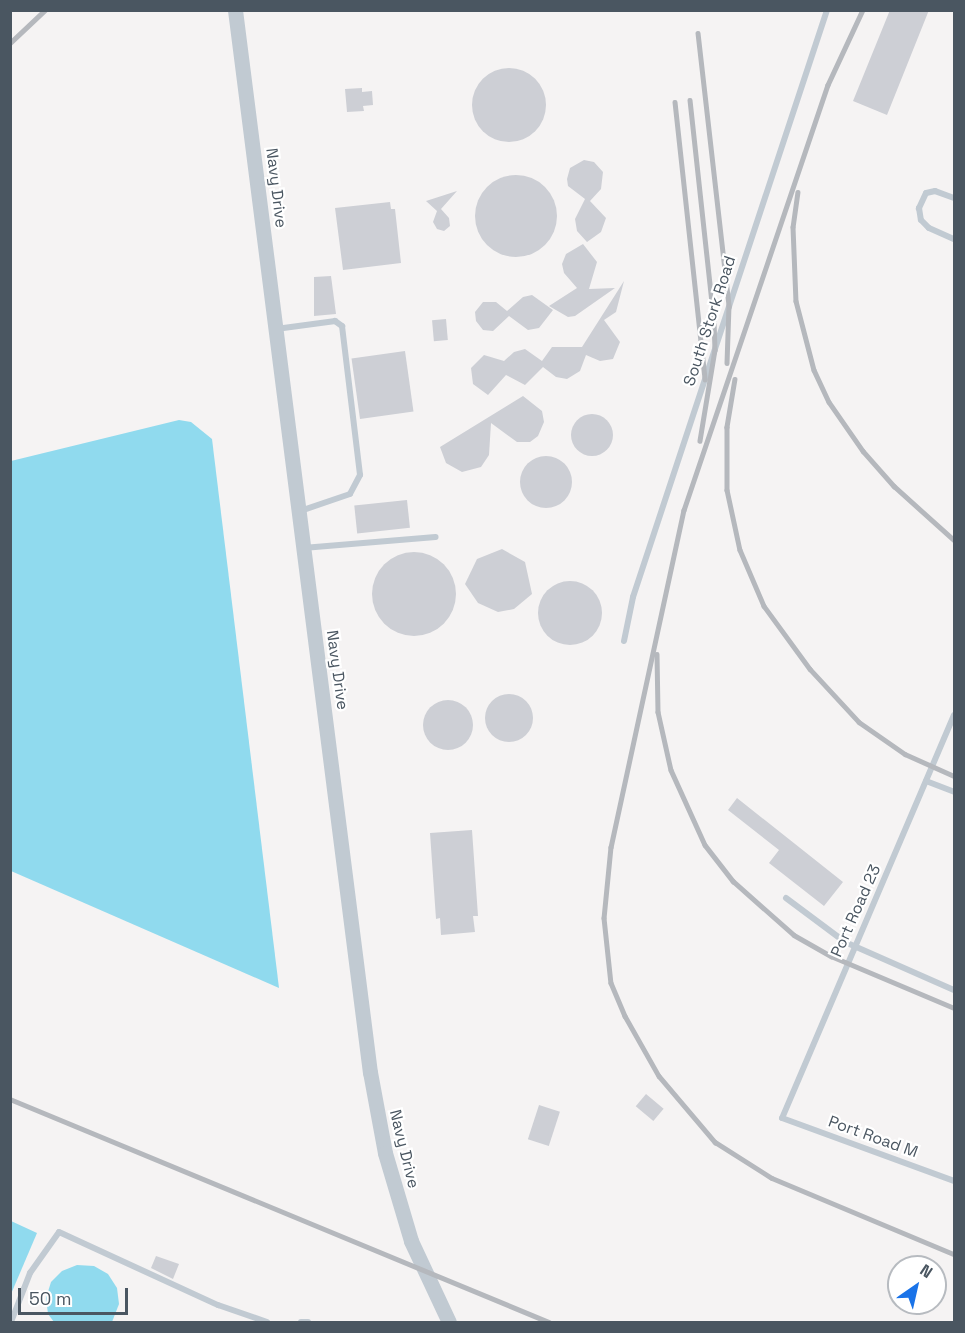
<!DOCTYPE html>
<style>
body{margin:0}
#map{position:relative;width:965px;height:1333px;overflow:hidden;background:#f5f3f3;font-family:"Space Grotesk",sans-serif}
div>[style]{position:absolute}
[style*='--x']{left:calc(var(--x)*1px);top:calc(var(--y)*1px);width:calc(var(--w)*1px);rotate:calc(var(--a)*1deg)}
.water>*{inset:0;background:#90daee}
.building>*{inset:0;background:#cdcfd5;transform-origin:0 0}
.round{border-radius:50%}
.service>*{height:6px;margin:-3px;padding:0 3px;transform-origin:3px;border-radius:3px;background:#c1cad2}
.tertiary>*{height:15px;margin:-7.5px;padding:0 7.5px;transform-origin:7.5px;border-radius:7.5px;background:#c1cad2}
.rail>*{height:4.5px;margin:-2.25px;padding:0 2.25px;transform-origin:2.25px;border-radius:2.25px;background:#b5b8bd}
span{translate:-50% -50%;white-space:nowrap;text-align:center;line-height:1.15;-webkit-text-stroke:4.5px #fff;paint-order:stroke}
.street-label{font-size:16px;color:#4a5661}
.frame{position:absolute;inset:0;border:12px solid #4a5661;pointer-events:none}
.north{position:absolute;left:887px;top:1255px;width:60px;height:60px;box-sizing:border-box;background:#fff;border:2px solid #b7bbc0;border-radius:50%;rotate:34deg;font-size:16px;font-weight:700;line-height:24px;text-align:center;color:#4a5661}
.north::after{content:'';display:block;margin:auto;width:21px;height:27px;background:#1a73e8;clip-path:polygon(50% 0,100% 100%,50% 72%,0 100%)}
.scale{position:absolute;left:18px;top:1288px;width:110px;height:27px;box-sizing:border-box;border:3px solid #4a5661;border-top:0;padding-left:8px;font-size:18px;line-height:21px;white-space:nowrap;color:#4a5661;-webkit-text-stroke:4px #fff;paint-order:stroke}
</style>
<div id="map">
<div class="water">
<div style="clip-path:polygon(179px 420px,191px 422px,212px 439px,279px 988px,11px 871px,11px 461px)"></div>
<div style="clip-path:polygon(11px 1221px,37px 1233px,11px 1294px)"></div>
<div style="clip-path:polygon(77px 1265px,94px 1266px,108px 1274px,117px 1288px,119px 1304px,112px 1322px,54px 1322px,48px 1314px,46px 1298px,51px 1282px,62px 1271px)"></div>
</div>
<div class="building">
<div style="clip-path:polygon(890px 10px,929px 10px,887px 115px,853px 101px)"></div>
<div class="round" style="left:472px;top:68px;width:74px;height:74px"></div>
<div style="clip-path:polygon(362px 88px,362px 92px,372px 91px,373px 105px,363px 106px,364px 111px,347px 112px,345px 89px)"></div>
<div style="clip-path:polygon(584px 160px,594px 162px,603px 172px,601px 189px,590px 201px,606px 218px,601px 232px,587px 242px,577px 231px,575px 219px,585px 199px,568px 186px,567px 179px,570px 168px)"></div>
<div class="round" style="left:475px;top:175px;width:82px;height:82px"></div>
<div style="clip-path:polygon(457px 191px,441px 209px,449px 218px,450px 226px,444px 231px,437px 229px,433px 222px,437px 211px,426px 201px)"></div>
<div style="clip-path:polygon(390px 202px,391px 209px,395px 209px,401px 263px,343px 270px,335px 208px)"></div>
<div style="clip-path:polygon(583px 244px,597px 262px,589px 289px,615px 288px,575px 316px,568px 317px,549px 306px,577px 288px,564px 273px,562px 264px,566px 254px)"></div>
<div style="clip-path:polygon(331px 276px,336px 314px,314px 316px,314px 277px)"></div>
<div style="clip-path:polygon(624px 281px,616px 312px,604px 320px,620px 342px,613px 359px,600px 361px,586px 355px,580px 371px,567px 379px,556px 377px,543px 367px,525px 385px,506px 375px,488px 395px,473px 384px,471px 368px,484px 355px,504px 361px,514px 352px,525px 349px,542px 361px,552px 347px,582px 347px)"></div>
<div style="clip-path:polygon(532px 295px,553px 310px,539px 328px,528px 330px,509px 316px,493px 331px,483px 330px,476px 321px,475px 312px,483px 302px,496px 302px,507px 311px,523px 297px)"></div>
<div style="left:446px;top:319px;width:21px;height:14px;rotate:85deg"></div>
<div style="left:405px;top:351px;width:61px;height:54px;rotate:82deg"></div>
<div style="clip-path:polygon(523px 396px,542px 411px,544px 422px,538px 436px,530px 442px,517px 442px,491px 423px,489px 455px,481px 467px,462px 472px,446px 463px,440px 447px)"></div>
<div class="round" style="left:571px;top:414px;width:42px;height:42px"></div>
<div class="round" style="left:520px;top:456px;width:52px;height:52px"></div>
<div style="left:407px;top:500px;width:28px;height:53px;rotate:84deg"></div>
<div style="clip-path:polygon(502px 549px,525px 562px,532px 594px,514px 609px,498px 612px,478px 603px,465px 584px,477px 559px)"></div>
<div class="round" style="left:372px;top:552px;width:84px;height:84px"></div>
<div class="round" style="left:538px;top:581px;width:64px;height:64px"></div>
<div class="round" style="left:485px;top:694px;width:48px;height:48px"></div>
<div class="round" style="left:423px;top:700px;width:50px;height:50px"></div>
<div style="clip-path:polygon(737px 798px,843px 882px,824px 906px,769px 863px,779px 850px,728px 810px)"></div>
<div style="clip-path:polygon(472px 830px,478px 916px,473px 916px,475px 932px,441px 935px,440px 918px,436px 919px,430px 833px)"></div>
<div style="left:646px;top:1094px;width:23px;height:16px;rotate:40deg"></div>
<div style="left:539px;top:1105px;width:22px;height:36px;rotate:18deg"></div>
<div style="clip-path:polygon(156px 1256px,179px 1264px,173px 1279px,151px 1268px)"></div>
</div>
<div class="service">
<div style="--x:954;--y:198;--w:20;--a:-160"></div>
<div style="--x:935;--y:191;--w:9;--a:167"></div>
<div style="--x:926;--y:193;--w:17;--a:115"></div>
<div style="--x:919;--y:208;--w:12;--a:81"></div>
<div style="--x:921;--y:220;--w:11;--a:45"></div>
<div style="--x:929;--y:228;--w:27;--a:24"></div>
<div style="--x:276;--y:329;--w:60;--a:-7.7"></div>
<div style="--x:335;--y:321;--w:9;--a:36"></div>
<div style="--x:342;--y:326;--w:150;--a:83.1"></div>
<div style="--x:360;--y:475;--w:21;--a:118"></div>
<div style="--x:350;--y:494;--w:53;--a:161.2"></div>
<div style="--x:303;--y:548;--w:133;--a:-4.7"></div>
<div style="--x:624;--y:641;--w:45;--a:-78.4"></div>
<div style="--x:633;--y:597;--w:618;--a:-71.71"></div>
<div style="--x:954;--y:715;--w:438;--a:113.1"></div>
<div style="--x:782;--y:1118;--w:183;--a:20.1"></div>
<div style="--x:926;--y:781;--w:30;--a:21"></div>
<div style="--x:786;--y:898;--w:74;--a:36.7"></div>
<div style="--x:845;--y:942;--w:119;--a:23.8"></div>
<div style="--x:11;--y:1322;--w:53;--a:-68.8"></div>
<div style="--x:30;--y:1273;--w:50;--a:-54.7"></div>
<div style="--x:59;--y:1232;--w:175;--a:24.7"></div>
<div style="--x:218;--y:1305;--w:52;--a:19.1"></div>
<div style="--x:301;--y:1322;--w:7;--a:0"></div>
</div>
<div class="tertiary">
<div style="--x:235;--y:10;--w:1071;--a:82.76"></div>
<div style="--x:370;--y:1072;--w:82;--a:79.5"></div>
<div style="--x:385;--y:1153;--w:92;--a:73.5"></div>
<div style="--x:411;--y:1241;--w:89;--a:64.9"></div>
</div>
<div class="rail">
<div style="--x:863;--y:10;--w:83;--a:115"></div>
<div style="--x:828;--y:85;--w:449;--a:108.7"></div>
<div style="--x:684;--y:510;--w:345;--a:102.2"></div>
<div style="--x:611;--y:847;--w:71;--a:95.6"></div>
<div style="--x:604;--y:918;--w:65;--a:83.9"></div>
<div style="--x:611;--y:983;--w:36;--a:67"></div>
<div style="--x:625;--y:1016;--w:69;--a:60.5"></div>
<div style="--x:659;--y:1076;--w:87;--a:49.7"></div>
<div style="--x:715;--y:1142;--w:67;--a:32.3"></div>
<div style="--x:772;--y:1178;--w:197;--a:22.7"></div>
<div style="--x:698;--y:33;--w:275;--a:83.5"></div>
<div style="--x:729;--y:306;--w:57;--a:92"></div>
<div style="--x:10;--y:43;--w:48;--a:-43.3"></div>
<div style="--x:690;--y:100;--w:222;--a:83.8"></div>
<div style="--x:714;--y:321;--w:29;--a:88"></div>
<div style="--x:715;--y:350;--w:92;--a:99.4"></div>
<div style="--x:675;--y:102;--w:279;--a:83.8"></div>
<div style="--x:798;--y:192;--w:35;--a:98"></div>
<div style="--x:793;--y:227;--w:74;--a:87.7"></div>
<div style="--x:796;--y:301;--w:71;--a:75.4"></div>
<div style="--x:814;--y:370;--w:35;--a:65"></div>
<div style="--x:829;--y:402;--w:60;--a:55.2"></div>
<div style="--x:863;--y:451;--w:47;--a:48.5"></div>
<div style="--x:894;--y:486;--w:81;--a:42"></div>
<div style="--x:735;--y:379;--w:49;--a:99.5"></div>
<div style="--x:727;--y:427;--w:63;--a:90"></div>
<div style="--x:727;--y:490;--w:61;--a:77.8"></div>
<div style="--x:740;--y:550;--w:61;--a:66.8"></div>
<div style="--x:764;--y:606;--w:78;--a:53.9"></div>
<div style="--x:810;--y:669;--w:72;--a:47.2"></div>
<div style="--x:859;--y:722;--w:56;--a:34.8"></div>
<div style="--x:905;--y:754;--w:54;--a:24.2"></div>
<div style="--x:657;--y:654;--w:58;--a:89"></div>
<div style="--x:658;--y:712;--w:59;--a:77.4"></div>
<div style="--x:671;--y:770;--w:82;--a:65.6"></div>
<div style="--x:705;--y:845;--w:46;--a:52.1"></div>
<div style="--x:733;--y:881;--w:81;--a:41.5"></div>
<div style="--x:794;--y:935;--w:43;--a:29.6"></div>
<div style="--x:831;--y:956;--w:134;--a:22.9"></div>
<div style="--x:10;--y:1099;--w:583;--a:22.48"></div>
</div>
<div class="street-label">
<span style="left:276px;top:188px;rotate:83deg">Navy Drive</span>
<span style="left:710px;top:321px;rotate:-72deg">South Stork Road</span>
<span style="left:337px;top:670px;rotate:82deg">Navy Drive</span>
<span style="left:856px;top:911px;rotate:-66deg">Port Road 23</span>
<span style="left:873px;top:1137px;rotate:20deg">Port Road M</span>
<span style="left:404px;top:1149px;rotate:76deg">Navy Drive</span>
</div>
<div class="frame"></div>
<div class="north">N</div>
<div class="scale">50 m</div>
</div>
